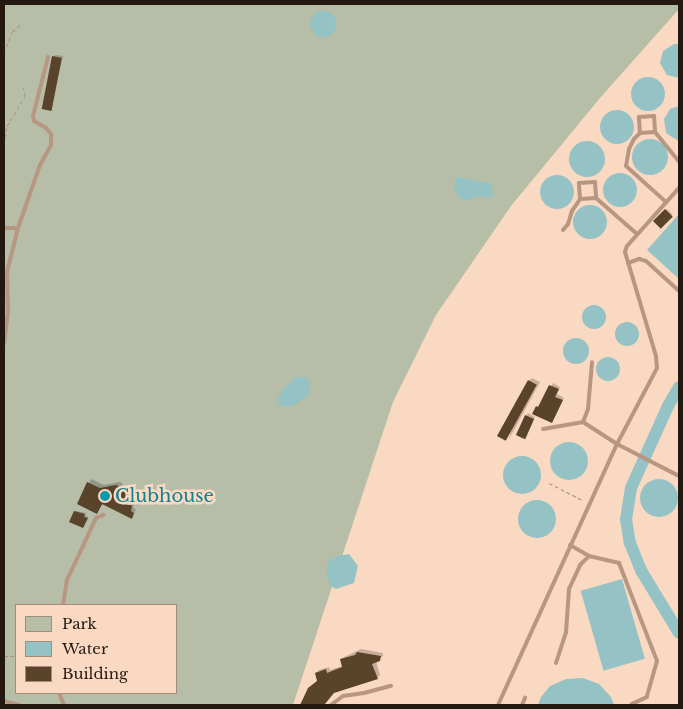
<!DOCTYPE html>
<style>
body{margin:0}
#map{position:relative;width:683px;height:709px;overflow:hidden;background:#fad9c2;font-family:"Libre Baskerville",serif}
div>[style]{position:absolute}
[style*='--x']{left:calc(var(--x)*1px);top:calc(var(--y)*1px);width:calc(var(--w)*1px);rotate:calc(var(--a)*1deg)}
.green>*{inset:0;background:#b7bea7}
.water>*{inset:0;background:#95c2c5;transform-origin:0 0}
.round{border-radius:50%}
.shadow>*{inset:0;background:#0003;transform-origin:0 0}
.river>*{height:12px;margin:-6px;padding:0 6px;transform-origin:6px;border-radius:6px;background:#95c2c5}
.building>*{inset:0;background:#5a432b;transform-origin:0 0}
.path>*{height:1px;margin-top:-0.5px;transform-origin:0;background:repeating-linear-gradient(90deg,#ab9280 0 4px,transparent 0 6.5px)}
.lane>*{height:4px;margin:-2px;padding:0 2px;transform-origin:2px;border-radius:2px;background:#b79782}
.dots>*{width:14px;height:14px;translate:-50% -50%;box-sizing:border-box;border:2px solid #fad9c2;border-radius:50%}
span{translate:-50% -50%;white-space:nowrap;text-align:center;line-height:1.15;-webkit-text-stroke:5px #fad9c2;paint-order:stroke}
.culture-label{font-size:18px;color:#0d838f}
.left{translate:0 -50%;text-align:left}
.frame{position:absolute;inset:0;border:5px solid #241910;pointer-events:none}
.legend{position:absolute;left:15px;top:604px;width:162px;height:90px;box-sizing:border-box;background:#fad9c2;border:1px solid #a48c7b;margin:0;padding:6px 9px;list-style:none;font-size:15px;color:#241910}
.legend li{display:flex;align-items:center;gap:10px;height:25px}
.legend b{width:25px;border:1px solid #a48c7b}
</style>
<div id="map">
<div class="green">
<div style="clip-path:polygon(evenodd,4px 4px,679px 4px,679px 9px,600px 98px,511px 206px,436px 315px,393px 402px,293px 705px,19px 705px,4px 700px,4px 4px,16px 605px,176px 605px,176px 693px,16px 693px,16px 605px)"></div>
</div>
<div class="water">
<div class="round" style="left:310px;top:11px;width:26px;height:26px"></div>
<div style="clip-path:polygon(674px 44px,679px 44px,679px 78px,667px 75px,660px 63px,663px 51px)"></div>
<div class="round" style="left:631px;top:77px;width:34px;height:34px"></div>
<div style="clip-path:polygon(679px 106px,679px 141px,677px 140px,666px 133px,664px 119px,670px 109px)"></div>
<div class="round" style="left:600px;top:110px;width:34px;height:34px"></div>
<div class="round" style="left:632px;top:139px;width:36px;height:36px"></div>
<div class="round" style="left:569px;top:141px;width:36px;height:36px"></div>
<div class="round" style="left:603px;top:173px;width:34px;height:34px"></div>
<div class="round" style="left:540px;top:175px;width:34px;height:34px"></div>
<div style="clip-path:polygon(459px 177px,488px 183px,492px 186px,493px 196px,490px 198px,479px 196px,464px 201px,458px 196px,454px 188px,456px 178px)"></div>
<div class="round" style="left:573px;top:205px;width:34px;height:34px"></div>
<div style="clip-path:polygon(679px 214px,679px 279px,647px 250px)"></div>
<div class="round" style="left:582px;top:305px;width:24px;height:24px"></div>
<div class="round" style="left:615px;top:322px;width:24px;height:24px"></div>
<div class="round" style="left:563px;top:338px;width:26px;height:26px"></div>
<div class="round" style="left:596px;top:357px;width:24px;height:24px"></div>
<div style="clip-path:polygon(296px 377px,306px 377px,310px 382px,310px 390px,307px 397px,293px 406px,280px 406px,277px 400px,281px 391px)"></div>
<div class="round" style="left:550px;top:442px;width:38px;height:38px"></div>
<div class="round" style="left:503px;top:456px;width:38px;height:38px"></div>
<div class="round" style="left:640px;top:479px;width:38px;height:38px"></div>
<div class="round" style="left:518px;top:500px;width:38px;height:38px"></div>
<div style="clip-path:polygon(349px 554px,358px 566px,354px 583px,336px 589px,331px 586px,327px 577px,327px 563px,337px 556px)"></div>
<div style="left:622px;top:579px;width:83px;height:43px;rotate:74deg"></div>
<div style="clip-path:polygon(583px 678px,599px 684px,611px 697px,614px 705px,538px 705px,541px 697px,550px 686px,566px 679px)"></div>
</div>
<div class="shadow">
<div style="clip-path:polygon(55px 55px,63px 56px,50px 109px,53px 57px)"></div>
<div style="left:667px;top:209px;width:8px;height:17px;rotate:45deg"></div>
<div style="clip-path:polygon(532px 378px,540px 382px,508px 441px,529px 381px)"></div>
<div style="clip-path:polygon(553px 383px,560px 387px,557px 394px,564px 398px,552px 422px,537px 407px,541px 406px)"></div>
<div style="left:528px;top:413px;width:8px;height:25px;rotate:30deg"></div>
<div style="clip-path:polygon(91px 479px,104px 485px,120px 482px,123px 484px,123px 488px,128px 485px,131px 487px,131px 501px,135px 503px,133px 508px,136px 509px,134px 514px,131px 517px,103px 504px,97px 512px,79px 504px)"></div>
<div style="clip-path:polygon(76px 511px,86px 513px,85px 515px,88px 517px,84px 526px,75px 512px)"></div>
<div style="clip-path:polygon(361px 649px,383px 653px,383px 656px,376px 661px,380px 675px,377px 678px,333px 692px,325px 705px,302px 705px,309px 689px,322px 677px,316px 673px,319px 670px,329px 667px,330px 670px,343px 666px,341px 660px,344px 657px)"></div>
</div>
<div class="river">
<div style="--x:679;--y:387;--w:22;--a:120"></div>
<div style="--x:668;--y:406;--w:90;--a:114.3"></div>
<div style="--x:631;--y:488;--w:31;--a:99"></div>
<div style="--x:626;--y:519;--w:24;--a:81"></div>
<div style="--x:630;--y:543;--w:31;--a:68"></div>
<div style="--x:642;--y:572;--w:71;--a:58.8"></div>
</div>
<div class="building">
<div style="left:52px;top:56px;width:10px;height:54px;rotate:11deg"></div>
<div style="left:665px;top:209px;width:11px;height:17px;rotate:45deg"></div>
<div style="left:528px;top:380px;width:10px;height:64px;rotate:29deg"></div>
<div style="clip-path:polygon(549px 385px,559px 389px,555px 397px,563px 400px,552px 423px,532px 414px,536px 406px,538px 407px)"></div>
<div style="left:525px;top:415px;width:10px;height:22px;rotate:24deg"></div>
<div style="clip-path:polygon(87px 482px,100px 488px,116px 485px,120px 487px,120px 490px,124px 490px,123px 488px,128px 490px,129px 504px,132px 506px,131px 511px,134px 513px,132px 519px,102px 504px,97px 514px,77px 504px)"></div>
<div style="clip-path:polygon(74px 511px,85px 514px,84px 517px,88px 518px,83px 528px,69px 522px)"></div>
<div style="clip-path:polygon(357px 652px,381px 656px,380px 661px,372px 664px,378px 679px,334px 693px,324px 705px,300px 705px,308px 688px,317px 681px,315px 673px,326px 669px,327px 673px,342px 667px,340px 659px,355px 655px)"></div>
</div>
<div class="path">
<div style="--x:4;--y:53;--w:22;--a:-69"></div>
<div style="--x:12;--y:32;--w:11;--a:-41"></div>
<div style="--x:4;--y:144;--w:18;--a:-81"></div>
<div style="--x:7;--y:126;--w:35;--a:-59"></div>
<div style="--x:25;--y:96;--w:9;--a:-103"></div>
<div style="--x:4;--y:163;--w:34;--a:90"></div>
<div style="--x:549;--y:483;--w:39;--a:27"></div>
<div style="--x:4;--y:656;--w:12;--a:0"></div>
</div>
<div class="lane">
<div style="--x:655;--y:132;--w:38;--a:51"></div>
<div style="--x:640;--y:133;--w:16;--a:-94"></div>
<div style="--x:639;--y:117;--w:15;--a:-4"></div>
<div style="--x:654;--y:116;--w:16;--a:86"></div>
<div style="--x:655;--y:132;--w:15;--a:176"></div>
<div style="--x:640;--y:133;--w:8;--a:135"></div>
<div style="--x:634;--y:139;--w:11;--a:117"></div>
<div style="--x:629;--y:149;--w:17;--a:100"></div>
<div style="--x:626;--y:166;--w:54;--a:42"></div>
<div style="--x:595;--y:182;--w:16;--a:86"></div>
<div style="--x:596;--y:198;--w:16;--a:176"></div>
<div style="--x:580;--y:199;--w:16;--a:-94"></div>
<div style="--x:579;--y:183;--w:16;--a:-4"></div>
<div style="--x:596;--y:198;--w:55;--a:41.3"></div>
<div style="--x:4;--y:228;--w:14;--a:0"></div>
<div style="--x:563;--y:230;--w:8;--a:-50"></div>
<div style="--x:568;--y:224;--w:14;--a:-73"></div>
<div style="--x:572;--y:211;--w:14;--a:-56"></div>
<div style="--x:628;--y:263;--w:12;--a:-20"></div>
<div style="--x:639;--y:259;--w:7;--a:16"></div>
<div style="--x:646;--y:261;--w:45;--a:42.3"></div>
<div style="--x:4;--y:344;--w:32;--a:-83"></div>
<div style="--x:8;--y:312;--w:40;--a:-91.4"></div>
<div style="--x:7;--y:272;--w:45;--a:-76"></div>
<div style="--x:18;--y:228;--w:67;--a:-70.8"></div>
<div style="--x:40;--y:165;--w:23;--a:-61"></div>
<div style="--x:51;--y:145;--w:11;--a:-90"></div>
<div style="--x:51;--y:134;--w:8;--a:-130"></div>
<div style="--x:46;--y:128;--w:14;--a:-150"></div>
<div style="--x:34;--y:121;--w:5;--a:-101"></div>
<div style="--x:33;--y:116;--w:61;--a:-75.7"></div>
<div style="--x:583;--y:422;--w:14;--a:-69"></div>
<div style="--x:588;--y:409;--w:47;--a:-85.1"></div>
<div style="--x:543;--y:429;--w:41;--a:-9.9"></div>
<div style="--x:583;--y:422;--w:40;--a:32.9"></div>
<div style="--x:617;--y:444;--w:70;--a:27.3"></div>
<div style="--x:570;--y:545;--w:22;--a:30"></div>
<div style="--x:589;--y:556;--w:31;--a:13"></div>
<div style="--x:619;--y:563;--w:105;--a:68.8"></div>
<div style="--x:657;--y:661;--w:37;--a:106"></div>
<div style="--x:647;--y:697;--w:17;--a:155"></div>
<div style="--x:63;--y:605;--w:25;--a:-81"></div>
<div style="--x:67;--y:580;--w:68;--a:-64.9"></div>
<div style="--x:96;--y:518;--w:8;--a:-23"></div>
<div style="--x:556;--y:663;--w:33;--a:-72"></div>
<div style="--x:566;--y:632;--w:43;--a:-86"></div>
<div style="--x:569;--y:589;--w:26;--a:-65"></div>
<div style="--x:580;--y:565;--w:13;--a:-45"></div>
<div style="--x:59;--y:693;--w:13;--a:67"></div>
<div style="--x:4;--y:701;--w:16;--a:15"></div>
<div style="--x:331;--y:705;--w:15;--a:-37"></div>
<div style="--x:343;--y:696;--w:21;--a:-8"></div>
<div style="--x:364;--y:693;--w:28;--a:-15"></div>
<div style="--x:498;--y:705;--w:287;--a:-65.5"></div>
<div style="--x:617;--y:444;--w:86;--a:-62.2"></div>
<div style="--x:657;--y:368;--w:12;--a:-95"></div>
<div style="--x:656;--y:356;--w:109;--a:-106.6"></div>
<div style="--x:625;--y:252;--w:6;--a:-72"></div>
<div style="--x:627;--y:246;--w:78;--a:-48.1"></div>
<div style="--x:522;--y:705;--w:8;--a:-67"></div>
</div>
<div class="dots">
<div style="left:105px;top:496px;background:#0f9aa8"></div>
</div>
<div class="culture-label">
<span class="left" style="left:115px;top:496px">Clubhouse</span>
</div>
<div class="frame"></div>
<ul class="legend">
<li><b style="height:14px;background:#b7bea7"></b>Park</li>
<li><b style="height:14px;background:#95c2c5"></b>Water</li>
<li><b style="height:14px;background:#5a432b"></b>Building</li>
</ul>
</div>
